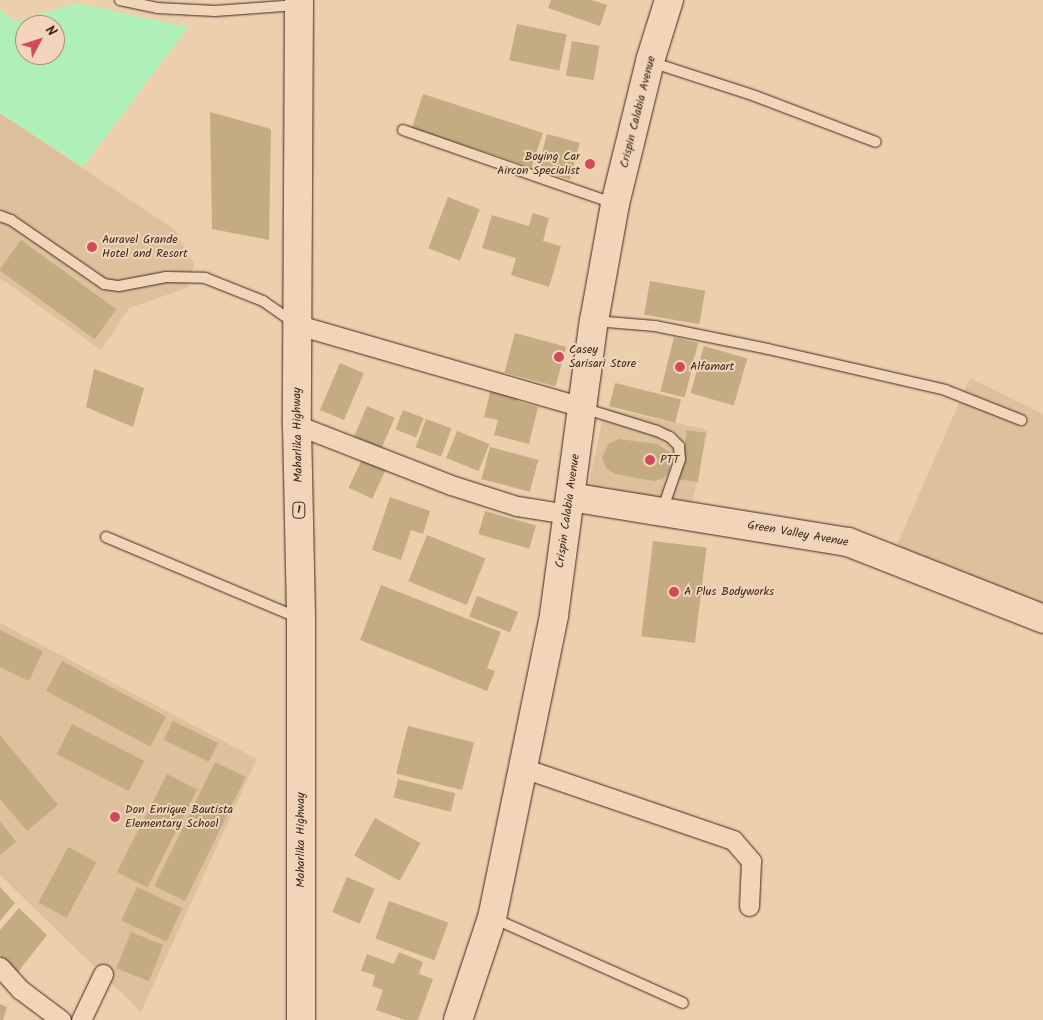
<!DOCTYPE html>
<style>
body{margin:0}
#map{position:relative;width:1043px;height:1020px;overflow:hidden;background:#eccfad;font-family:Kalam,sans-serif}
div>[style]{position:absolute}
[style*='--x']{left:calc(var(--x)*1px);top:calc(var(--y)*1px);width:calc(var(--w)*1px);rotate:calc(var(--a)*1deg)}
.built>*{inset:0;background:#ddc19d;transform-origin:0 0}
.green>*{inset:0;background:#aff0b9}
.building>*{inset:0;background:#c4ab81;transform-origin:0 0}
.roads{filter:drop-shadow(0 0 1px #3b2a1e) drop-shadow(0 0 1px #3b2a1e)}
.lane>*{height:10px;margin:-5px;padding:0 5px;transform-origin:5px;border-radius:5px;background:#f2d4b8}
.street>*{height:19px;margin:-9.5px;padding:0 9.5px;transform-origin:9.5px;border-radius:9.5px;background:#f2d4b8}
.secondary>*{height:28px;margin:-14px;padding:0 14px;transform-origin:14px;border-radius:14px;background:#f2d4b8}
.primary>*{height:28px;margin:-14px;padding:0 14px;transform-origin:14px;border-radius:14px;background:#f2d4b8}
.dots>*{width:14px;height:14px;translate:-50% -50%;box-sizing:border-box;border:2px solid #f2d4b8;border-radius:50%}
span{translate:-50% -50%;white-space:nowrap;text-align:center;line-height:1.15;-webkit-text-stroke:4px #f2d4b8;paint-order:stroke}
.shield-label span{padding:1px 4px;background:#f2d4b8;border:1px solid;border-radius:4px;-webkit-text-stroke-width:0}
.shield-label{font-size:11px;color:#3b2a1e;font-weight:700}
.street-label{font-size:12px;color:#3b2a1e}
.poi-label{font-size:12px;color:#3b2a1e}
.right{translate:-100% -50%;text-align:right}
.left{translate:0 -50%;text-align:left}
.north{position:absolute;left:15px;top:15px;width:50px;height:50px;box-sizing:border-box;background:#f2d4b8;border:1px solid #a9907a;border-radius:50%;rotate:50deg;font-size:14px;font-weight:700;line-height:20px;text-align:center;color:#3b2a1e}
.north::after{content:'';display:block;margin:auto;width:18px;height:22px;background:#d1495b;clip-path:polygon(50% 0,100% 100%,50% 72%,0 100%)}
</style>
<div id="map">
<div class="built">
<div style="clip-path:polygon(0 113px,175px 230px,194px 264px,187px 288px,129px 308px,101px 350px,0 278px)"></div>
<div style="clip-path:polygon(970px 378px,1043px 414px,1043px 605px,896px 547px)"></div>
<div style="left:605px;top:408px;width:105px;height:84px;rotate:12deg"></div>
<div style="clip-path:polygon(0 623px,257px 759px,141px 1012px,0 875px)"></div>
</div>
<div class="green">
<div style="clip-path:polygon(evenodd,76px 3px,188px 27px,83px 167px,0 113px,0 8px,14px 22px,76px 3px,25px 25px,55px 25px,55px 55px,25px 55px,25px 25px)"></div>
</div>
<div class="building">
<div style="clip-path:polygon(551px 0,592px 0,607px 5px,600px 26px,548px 8px)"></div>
<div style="left:517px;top:24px;width:51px;height:37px;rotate:12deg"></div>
<div style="left:572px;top:41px;width:28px;height:35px;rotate:10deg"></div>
<div style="left:423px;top:94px;width:126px;height:36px;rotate:18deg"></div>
<div style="clip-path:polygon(210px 112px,271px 129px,269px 240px,212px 229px)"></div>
<div style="left:547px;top:134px;width:34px;height:38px;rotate:15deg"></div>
<div style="left:448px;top:197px;width:34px;height:55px;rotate:21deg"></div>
<div style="clip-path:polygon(533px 213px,549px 218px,543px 241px,561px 246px,549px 287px,511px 275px,516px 258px,482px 248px,492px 215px,529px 226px)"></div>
<div style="left:21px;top:240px;width:118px;height:37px;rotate:36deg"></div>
<div style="left:650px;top:281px;width:56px;height:34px;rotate:10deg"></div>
<div style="left:515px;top:333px;width:53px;height:41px;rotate:15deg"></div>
<div style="left:674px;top:337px;width:25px;height:56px;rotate:14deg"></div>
<div style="left:704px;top:346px;width:45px;height:49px;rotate:16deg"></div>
<div style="left:340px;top:363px;width:26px;height:51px;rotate:23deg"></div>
<div style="clip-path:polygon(94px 369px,144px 388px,133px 427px,86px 407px)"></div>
<div style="left:615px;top:383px;width:68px;height:24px;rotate:14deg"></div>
<div style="clip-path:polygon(491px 388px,518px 396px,517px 401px,538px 407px,529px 444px,494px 435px,498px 420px,484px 417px)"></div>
<div style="left:367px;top:406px;width:30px;height:33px;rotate:23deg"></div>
<div style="left:403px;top:410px;width:22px;height:21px;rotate:21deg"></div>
<div style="left:426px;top:419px;width:27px;height:30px;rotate:20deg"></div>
<div style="left:687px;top:430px;width:19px;height:50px;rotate:9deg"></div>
<div style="left:457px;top:431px;width:35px;height:29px;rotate:22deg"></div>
<div style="clip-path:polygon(619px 439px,657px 444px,670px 452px,669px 472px,664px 478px,654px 481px,615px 474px,606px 468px,602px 458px,608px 444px)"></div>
<div style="left:490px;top:447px;width:50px;height:33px;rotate:15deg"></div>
<div style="left:363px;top:457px;width:26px;height:34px;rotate:25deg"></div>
<div style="clip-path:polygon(390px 497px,430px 511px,423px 534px,411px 530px,401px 560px,372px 550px)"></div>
<div style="left:485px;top:511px;width:53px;height:24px;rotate:16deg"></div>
<div style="left:427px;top:535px;width:63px;height:50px;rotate:22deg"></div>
<div style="left:653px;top:541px;width:54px;height:96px;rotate:7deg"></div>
<div style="clip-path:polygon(381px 585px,501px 632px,487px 668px,495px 671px,487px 691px,360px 640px)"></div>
<div style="left:477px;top:596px;width:44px;height:22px;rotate:21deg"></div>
<div style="clip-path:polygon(0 630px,43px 651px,29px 681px,0 667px)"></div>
<div style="left:62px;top:661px;width:118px;height:34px;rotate:28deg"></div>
<div style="left:173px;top:721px;width:50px;height:21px;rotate:26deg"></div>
<div style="left:72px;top:724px;width:81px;height:34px;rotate:27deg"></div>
<div style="left:408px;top:726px;width:68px;height:49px;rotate:14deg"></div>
<div style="clip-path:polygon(0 735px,58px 805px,27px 831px,0 799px)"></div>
<div style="left:215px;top:762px;width:34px;height:138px;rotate:26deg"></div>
<div style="left:167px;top:774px;width:34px;height:110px;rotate:27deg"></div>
<div style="left:398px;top:779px;width:59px;height:19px;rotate:14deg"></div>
<div style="left:375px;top:818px;width:52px;height:43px;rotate:29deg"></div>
<div style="clip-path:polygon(0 821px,16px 842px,0 855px)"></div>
<div style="left:68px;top:847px;width:32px;height:63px;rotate:28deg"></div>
<div style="left:347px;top:877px;width:30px;height:38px;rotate:23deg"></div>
<div style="clip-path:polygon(0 887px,15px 903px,0 921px)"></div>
<div style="left:137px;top:887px;width:50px;height:37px;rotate:25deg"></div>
<div style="left:389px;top:901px;width:63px;height:40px;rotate:20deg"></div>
<div style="clip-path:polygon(19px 908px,47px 935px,18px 972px,0 956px,0 930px)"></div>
<div style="left:131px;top:932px;width:35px;height:39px;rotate:22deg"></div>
<div style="clip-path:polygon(399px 952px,423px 962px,419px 974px,433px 979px,418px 1020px,405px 1020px,376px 1010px,383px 990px,372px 986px,375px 975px,361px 971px,367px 954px,394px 964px)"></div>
<div style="clip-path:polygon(0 1004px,7px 1007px,3px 1020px,0 1020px)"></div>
</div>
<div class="roads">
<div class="lane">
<div style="--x:120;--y:0;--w:38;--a:12"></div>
<div style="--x:157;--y:8;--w:58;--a:3"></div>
<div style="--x:215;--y:11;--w:83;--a:-4.1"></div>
<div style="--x:651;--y:62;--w:109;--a:18.1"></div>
<div style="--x:755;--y:96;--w:129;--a:20.8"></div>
<div style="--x:403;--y:130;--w:225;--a:19.2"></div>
<div style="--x:0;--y:216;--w:12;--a:20"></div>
<div style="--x:11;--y:220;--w:113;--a:34.5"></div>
<div style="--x:104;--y:284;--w:15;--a:8"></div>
<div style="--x:119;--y:286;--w:48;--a:-10.8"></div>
<div style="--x:166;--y:277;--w:39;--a:1"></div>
<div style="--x:205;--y:278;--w:62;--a:21.6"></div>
<div style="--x:263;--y:301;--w:38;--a:35"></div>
<div style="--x:595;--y:321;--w:60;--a:4.8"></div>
<div style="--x:655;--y:326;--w:115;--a:11.5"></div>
<div style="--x:768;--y:349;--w:182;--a:13"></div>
<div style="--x:945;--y:390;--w:82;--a:21.5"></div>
<div style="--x:583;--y:408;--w:77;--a:17.3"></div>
<div style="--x:657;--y:431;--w:14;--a:25"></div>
<div style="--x:670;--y:437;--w:13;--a:45"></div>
<div style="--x:679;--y:446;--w:13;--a:86"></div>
<div style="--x:680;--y:459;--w:55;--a:109.1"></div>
<div style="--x:106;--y:537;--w:209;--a:22.8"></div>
<div style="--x:493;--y:918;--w:208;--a:24.1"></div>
</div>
<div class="street">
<div style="--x:298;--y:325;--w:296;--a:16.1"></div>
<div style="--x:297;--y:425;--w:165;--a:21.3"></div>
<div style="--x:451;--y:485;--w:69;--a:17.7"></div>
<div style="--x:517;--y:506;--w:52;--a:8.9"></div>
<div style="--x:523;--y:768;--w:222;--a:18.9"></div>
<div style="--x:733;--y:840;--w:28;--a:49"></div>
<div style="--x:751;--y:861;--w:45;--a:92.5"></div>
<div style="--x:0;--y:967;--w:31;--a:48"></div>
<div style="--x:21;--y:990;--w:50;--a:36.9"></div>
<div style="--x:81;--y:1020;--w:51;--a:-64.4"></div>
</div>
<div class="secondary">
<div style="--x:570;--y:497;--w:282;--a:9.2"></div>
<div style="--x:848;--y:542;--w:210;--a:21.5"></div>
<div style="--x:458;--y:1020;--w:108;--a:-71.6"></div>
<div style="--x:492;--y:918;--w:309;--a:-78.4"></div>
<div style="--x:554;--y:615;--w:297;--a:-82.3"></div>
<div style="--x:594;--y:321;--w:119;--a:-79.8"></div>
<div style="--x:615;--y:204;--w:147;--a:-76.2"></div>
<div style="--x:650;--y:61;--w:64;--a:-72.7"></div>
</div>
<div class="primary">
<div style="--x:299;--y:0;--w:425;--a:90.3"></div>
<div style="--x:297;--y:425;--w:194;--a:88.8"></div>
<div style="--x:301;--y:619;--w:401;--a:90"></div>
</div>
</div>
<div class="dots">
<div style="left:590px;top:164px;background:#d1495b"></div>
<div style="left:92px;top:247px;background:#d1495b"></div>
<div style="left:559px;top:357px;background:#d1495b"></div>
<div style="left:680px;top:367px;background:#d1495b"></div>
<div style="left:650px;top:460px;background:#d1495b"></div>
<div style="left:674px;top:592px;background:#d1495b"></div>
<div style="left:115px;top:817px;background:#d1495b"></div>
</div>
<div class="shield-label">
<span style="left:299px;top:510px">1</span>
</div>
<div class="street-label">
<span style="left:638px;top:112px;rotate:-76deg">Crispin Calabia Avenue</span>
<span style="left:298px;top:435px;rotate:-91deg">Maharlika Highway</span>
<span style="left:568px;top:511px;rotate:-82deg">Crispin Calabia Avenue</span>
<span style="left:798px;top:534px;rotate:10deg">Green Valley Avenue</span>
<span style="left:301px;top:840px;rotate:-90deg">Maharlika Highway</span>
</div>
<div class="poi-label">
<span class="right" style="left:580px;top:164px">Boying Car<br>Aircon Specialist</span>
<span class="left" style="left:102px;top:247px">Auravel Grande<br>Hotel and Resort</span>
<span class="left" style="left:569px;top:357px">Casey<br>Sarisari Store</span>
<span class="left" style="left:690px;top:367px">Alfamart</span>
<span class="left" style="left:660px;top:460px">PTT</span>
<span class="left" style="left:684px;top:592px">A Plus Bodyworks</span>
<span class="left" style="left:125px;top:817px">Don Enrique Bautista<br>Elementary School</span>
</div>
<div class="north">N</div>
</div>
